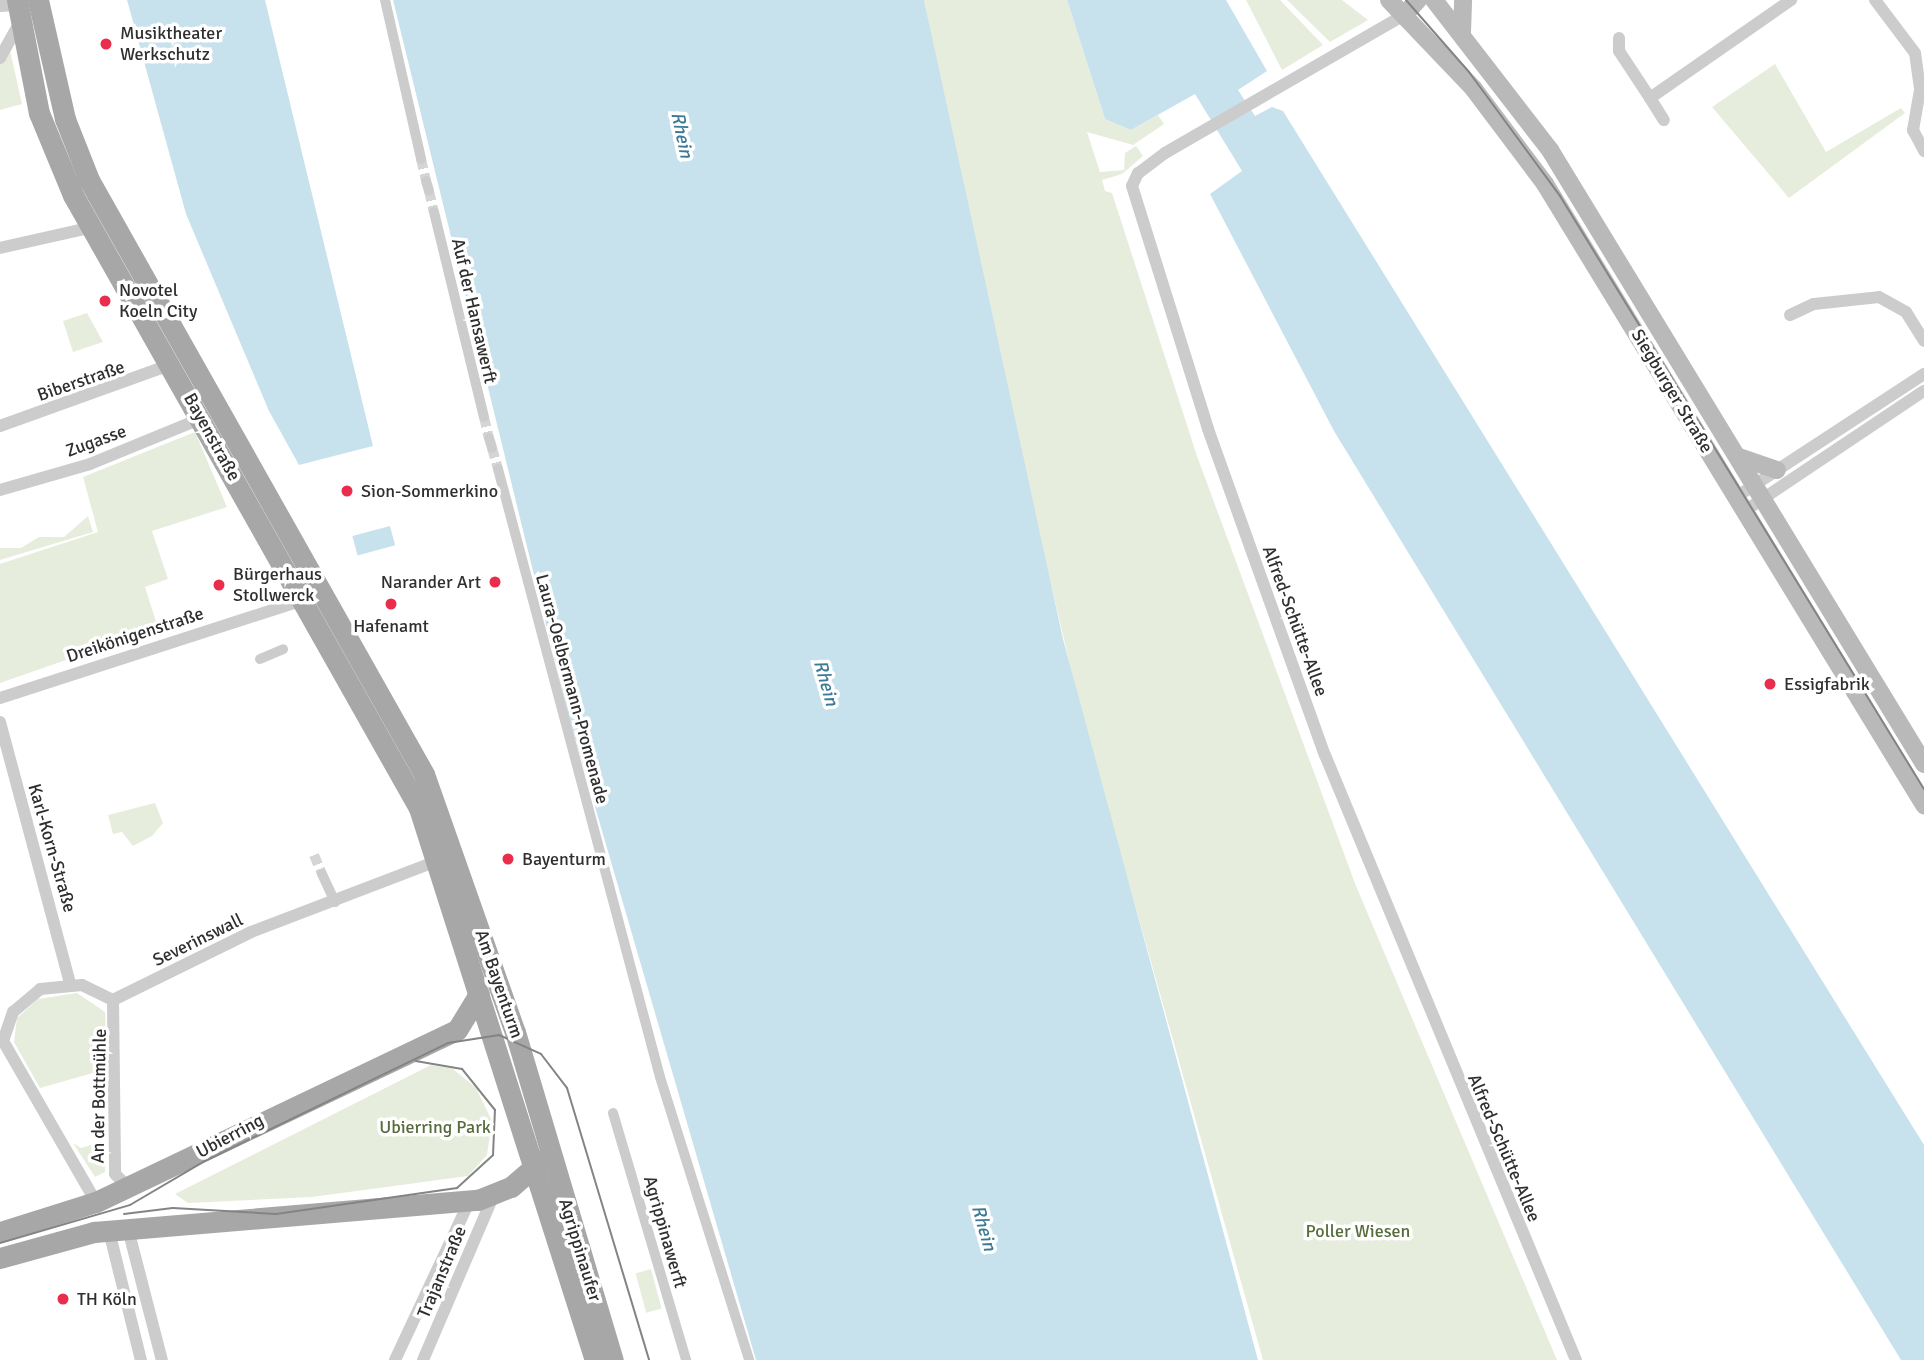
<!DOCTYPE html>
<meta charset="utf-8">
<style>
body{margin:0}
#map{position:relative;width:1924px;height:1360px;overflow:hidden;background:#fff;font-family:Signika,sans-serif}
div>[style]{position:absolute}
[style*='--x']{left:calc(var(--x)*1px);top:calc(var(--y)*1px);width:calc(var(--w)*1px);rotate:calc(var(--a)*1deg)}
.green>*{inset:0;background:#e7eddc;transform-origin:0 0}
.water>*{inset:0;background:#c8e2ed;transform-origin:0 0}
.pedestrian-tunnel>*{height:10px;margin-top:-5px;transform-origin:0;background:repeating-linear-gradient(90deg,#d5d5d5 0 10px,transparent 0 15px)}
.pedestrian>*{height:10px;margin:-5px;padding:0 5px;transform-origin:5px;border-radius:5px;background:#ccc}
.minor>*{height:12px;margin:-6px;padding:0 6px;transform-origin:6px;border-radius:6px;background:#ccc}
.tertiary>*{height:16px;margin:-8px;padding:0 8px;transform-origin:8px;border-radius:8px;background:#ccc}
.secondary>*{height:18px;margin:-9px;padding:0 9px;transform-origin:9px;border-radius:9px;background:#b9b9b9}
.primary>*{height:21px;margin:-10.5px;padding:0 10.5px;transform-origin:10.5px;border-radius:10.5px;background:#a7a7a7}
.tram>*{height:2px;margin:-1px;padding:0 1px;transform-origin:1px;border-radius:1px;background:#848484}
.dots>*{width:19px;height:19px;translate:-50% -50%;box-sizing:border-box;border:4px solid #fff;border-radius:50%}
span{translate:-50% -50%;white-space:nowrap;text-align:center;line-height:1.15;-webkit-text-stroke:7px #fff;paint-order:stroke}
.poi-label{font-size:18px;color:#2f2f2f}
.left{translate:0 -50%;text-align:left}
.right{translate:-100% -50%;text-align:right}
.street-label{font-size:18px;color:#2f2f2f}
.park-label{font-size:18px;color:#576c3b}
.water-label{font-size:19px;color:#3a7a94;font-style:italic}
</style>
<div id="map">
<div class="green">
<div style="clip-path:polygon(924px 0,1067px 0,1105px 119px,1131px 130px,1158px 115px,1164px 124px,1133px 145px,1087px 132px,1100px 172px,1124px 170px,1125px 153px,1136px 146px,1143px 156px,1122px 174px,1102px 180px,1105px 191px,1112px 193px,1197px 456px,1356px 886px,1557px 1360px,1263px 1360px,1083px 720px,1000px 368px)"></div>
<div style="clip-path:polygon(1246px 0,1280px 0,1323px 45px,1282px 70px)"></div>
<div style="clip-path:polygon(1287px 0,1342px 0,1368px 20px,1330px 42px)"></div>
<div style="clip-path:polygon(9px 46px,22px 104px,0 110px,0 65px)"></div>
<div style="clip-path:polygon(1775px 64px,1826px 152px,1901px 108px,1905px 113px,1789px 198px,1712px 107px)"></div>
<div style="clip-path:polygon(87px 313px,103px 342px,73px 352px,63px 321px)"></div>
<div style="clip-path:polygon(195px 432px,227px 507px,152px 531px,168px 579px,145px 587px,158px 628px,0 683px,0 564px,98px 532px,83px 477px)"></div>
<div style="clip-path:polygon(88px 516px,93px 532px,0 560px,0 548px,21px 548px,39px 537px,64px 537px)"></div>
<div style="clip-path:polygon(155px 803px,163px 823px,152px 836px,133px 846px,122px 832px,113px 834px,108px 815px)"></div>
<div style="clip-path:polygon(77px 993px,105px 1012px,107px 1069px,40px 1088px,14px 1042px,17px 1018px,38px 999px)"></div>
<div style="clip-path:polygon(431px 1065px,453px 1069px,476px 1088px,492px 1121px,487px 1155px,468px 1176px,312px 1197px,188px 1203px,175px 1194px)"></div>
<div style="clip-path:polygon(106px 1133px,105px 1172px,95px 1177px,73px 1143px,81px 1148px,102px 1142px)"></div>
<div style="left:651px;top:1269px;width:41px;height:16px;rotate:75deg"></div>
</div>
<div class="water">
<div style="clip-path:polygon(127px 0,265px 0,373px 446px,299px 465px,269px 411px,186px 214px)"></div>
<div style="clip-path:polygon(393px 0,924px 0,1063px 639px,1258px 1360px,756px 1360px,568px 714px)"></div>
<div style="clip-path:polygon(1067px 0,1226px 0,1267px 71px,1238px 90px,1255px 116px,1272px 107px,1283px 111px,1924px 1145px,1924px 1360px,1901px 1360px,1334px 431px,1210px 194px,1242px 171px,1195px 94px,1131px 130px,1105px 119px)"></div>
<div style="left:390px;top:526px;width:20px;height:39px;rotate:75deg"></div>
</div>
<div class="pedestrian-tunnel">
<div style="--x:421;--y:159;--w:23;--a:77"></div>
<div style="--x:429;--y:191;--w:22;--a:77"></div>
<div style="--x:484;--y:417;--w:22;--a:77"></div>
<div style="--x:492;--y:448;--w:22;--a:74"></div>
<div style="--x:314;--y:855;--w:21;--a:67"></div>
</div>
<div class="pedestrian">
<div style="--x:385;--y:0;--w:163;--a:77.2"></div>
<div style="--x:426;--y:181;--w:10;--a:73"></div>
<div style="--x:434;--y:212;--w:211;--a:76.3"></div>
<div style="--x:489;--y:438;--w:10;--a:73"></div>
<div style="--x:498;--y:469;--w:629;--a:75.08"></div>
<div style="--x:660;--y:1077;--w:297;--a:72.5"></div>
<div style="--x:260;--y:659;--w:25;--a:-23"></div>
<div style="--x:322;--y:874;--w:31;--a:65"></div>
<div style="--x:613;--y:1113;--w:258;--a:73.5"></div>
</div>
<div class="minor">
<div style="--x:1875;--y:0;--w:66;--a:53"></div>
<div style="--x:1915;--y:53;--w:37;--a:82"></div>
<div style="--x:1920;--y:90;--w:41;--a:99.9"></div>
<div style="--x:1913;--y:130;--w:24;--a:62"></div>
<div style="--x:1404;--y:15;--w:276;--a:150"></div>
<div style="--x:1165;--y:153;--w:34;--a:143"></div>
<div style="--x:1138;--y:173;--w:14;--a:115"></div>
<div style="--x:1132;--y:186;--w:255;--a:72.6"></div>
<div style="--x:1208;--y:429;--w:346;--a:70.3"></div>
<div style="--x:1325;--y:755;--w:655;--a:67.47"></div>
<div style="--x:1619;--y:38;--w:13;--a:90"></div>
<div style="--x:1619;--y:51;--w:56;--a:56.6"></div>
<div style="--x:1650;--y:98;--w:172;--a:-34.8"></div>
<div style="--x:0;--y:58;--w:39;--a:-61"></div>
<div style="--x:1650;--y:98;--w:26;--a:58"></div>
<div style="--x:0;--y:248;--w:95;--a:-12.7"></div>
<div style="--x:1790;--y:315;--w:26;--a:-25"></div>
<div style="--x:1814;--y:304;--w:65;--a:-6.1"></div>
<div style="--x:1879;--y:297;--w:31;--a:29"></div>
<div style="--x:1906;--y:312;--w:34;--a:58"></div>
<div style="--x:0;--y:426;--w:183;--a:-19.8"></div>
<div style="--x:0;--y:490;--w:94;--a:-16.1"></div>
<div style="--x:90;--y:464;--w:121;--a:-22.3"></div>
<div style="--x:1736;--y:497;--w:225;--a:-33.2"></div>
<div style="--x:1746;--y:510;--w:214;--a:-33.8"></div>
<div style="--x:0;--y:698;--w:322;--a:-17.9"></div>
<div style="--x:0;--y:722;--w:271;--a:75"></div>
<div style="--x:113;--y:1000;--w:154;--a:-26.2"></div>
<div style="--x:251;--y:932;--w:199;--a:-20.9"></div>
<div style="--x:113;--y:1000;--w:174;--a:89.3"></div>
<div style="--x:115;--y:1174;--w:18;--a:45"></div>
<div style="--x:3;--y:1041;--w:186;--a:60"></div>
<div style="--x:3;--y:1041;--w:31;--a:-71"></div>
<div style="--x:13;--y:1012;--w:35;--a:-40"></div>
<div style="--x:40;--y:989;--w:42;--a:-5.4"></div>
<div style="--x:82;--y:985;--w:34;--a:26"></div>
<div style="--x:128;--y:1229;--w:135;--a:75.5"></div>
<div style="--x:109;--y:1231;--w:133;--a:76.1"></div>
<div style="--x:395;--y:1360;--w:174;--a:-64.9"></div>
<div style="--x:423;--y:1360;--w:177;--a:-66.8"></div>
</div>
<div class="tertiary">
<div style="--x:0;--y:4;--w:17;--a:-3"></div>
</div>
<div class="secondary">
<div style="--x:1389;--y:0;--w:122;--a:46.3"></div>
<div style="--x:1473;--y:88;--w:120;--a:53.1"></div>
<div style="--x:1545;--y:184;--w:728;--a:58.6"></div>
<div style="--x:1434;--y:0;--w:190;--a:52.3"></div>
<div style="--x:1550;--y:150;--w:719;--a:58.65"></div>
<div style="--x:1404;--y:15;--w:21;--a:-47"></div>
<div style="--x:1462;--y:32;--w:32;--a:-88"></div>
<div style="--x:1739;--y:457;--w:40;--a:18.9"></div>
</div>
<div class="primary">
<div style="--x:17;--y:0;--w:115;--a:79"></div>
<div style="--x:39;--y:113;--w:89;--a:67.5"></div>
<div style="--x:73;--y:195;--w:704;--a:60.56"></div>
<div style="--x:419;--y:808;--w:579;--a:72.32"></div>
<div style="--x:38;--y:0;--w:122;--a:77.2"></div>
<div style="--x:65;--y:119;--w:66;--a:68.5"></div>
<div style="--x:89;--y:180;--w:682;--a:60.58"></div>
<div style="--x:424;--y:774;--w:274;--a:70.6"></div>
<div style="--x:515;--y:1032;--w:342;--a:73.4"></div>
<div style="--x:0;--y:1232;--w:101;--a:-17.4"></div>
<div style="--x:96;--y:1202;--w:400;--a:-25.5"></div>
<div style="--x:457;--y:1030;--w:42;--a:-58.6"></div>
<div style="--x:0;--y:1258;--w:98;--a:-15.5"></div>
<div style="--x:94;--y:1232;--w:385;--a:-4.8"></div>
<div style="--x:478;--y:1200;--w:35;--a:-22"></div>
<div style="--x:511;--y:1187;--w:41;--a:-41.1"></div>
</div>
<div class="tram">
<div style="--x:1406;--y:0;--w:96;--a:48.8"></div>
<div style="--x:1469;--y:72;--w:154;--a:53.7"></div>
<div style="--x:1560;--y:196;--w:696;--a:58.46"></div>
<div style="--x:124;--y:1214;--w:49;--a:-7"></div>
<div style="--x:173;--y:1208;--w:103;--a:3.3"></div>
<div style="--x:276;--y:1214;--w:183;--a:-8.2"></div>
<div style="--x:457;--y:1188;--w:49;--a:-42.5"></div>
<div style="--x:493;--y:1155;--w:45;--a:-87.5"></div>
<div style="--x:495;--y:1110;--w:53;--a:-128.8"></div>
<div style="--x:462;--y:1069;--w:47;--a:-170.1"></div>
<div style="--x:0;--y:1243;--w:135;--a:-16.3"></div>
<div style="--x:130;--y:1205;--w:87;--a:-30.4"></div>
<div style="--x:205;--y:1161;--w:270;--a:-25.9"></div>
<div style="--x:448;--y:1043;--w:52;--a:-8.9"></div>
<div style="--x:499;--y:1035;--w:46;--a:24.3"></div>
<div style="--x:541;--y:1054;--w:43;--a:52.6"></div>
<div style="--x:567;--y:1088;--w:284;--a:73.2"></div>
</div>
<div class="dots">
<div style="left:106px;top:44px;background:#ea2d4d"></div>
<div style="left:105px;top:301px;background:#ea2d4d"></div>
<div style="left:347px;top:491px;background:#ea2d4d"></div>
<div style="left:495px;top:582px;background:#ea2d4d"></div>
<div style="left:219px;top:585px;background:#ea2d4d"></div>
<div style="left:391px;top:604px;background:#ea2d4d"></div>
<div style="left:1770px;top:684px;background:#ea2d4d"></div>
<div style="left:508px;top:859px;background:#ea2d4d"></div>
<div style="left:63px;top:1299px;background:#ea2d4d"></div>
</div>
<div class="poi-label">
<span class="left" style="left:120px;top:44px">Musiktheater<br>Werkschutz</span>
<span class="left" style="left:119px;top:301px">Novotel<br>Koeln City</span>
<span class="left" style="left:361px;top:491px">Sion-Sommerkino</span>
<span class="left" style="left:233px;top:585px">Bürgerhaus<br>Stollwerck</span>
<span class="right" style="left:481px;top:582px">Narander Art</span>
<span style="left:391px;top:626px">Hafenamt</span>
<span class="left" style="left:1784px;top:684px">Essigfabrik</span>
<span class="left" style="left:522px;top:859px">Bayenturm</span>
<span class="left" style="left:77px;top:1299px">TH Köln</span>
</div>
<div class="street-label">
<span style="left:474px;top:311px;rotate:77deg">Auf der Hansawerft</span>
<span style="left:81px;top:381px;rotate:-19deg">Biberstraße</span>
<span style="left:1672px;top:391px;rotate:59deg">Siegburger Straße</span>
<span style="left:212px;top:437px;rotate:61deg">Bayenstraße</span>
<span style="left:96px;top:441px;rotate:-20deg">Zugasse</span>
<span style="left:1295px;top:621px;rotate:70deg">Alfred-Schütte-Allee</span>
<span style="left:135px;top:635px;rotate:-18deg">Dreikönigenstraße</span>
<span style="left:572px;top:689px;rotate:75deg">Laura-Oelbermann-Promenade</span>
<span style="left:52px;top:848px;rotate:74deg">Karl-Korn-Straße</span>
<span style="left:198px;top:940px;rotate:-26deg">Severinswall</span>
<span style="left:499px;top:984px;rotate:71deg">Am Bayenturm</span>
<span style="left:99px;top:1096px;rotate:-89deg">An der Bottmühle</span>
<span style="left:230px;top:1136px;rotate:-28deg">Ubierring</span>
<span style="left:1504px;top:1148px;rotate:67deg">Alfred-Schütte-Allee</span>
<span style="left:665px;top:1232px;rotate:74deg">Agrippinawerft</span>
<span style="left:580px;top:1250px;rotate:73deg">Agrippinaufer</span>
<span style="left:442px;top:1272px;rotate:-67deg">Trajanstraße</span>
</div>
<div class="park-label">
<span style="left:435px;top:1127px">Ubierring Park</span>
<span style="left:1358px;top:1231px">Poller Wiesen</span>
</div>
<div class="water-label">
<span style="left:681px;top:135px;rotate:78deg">Rhein</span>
<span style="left:825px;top:683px;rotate:74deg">Rhein</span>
<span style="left:983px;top:1228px;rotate:74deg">Rhein</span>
</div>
</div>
